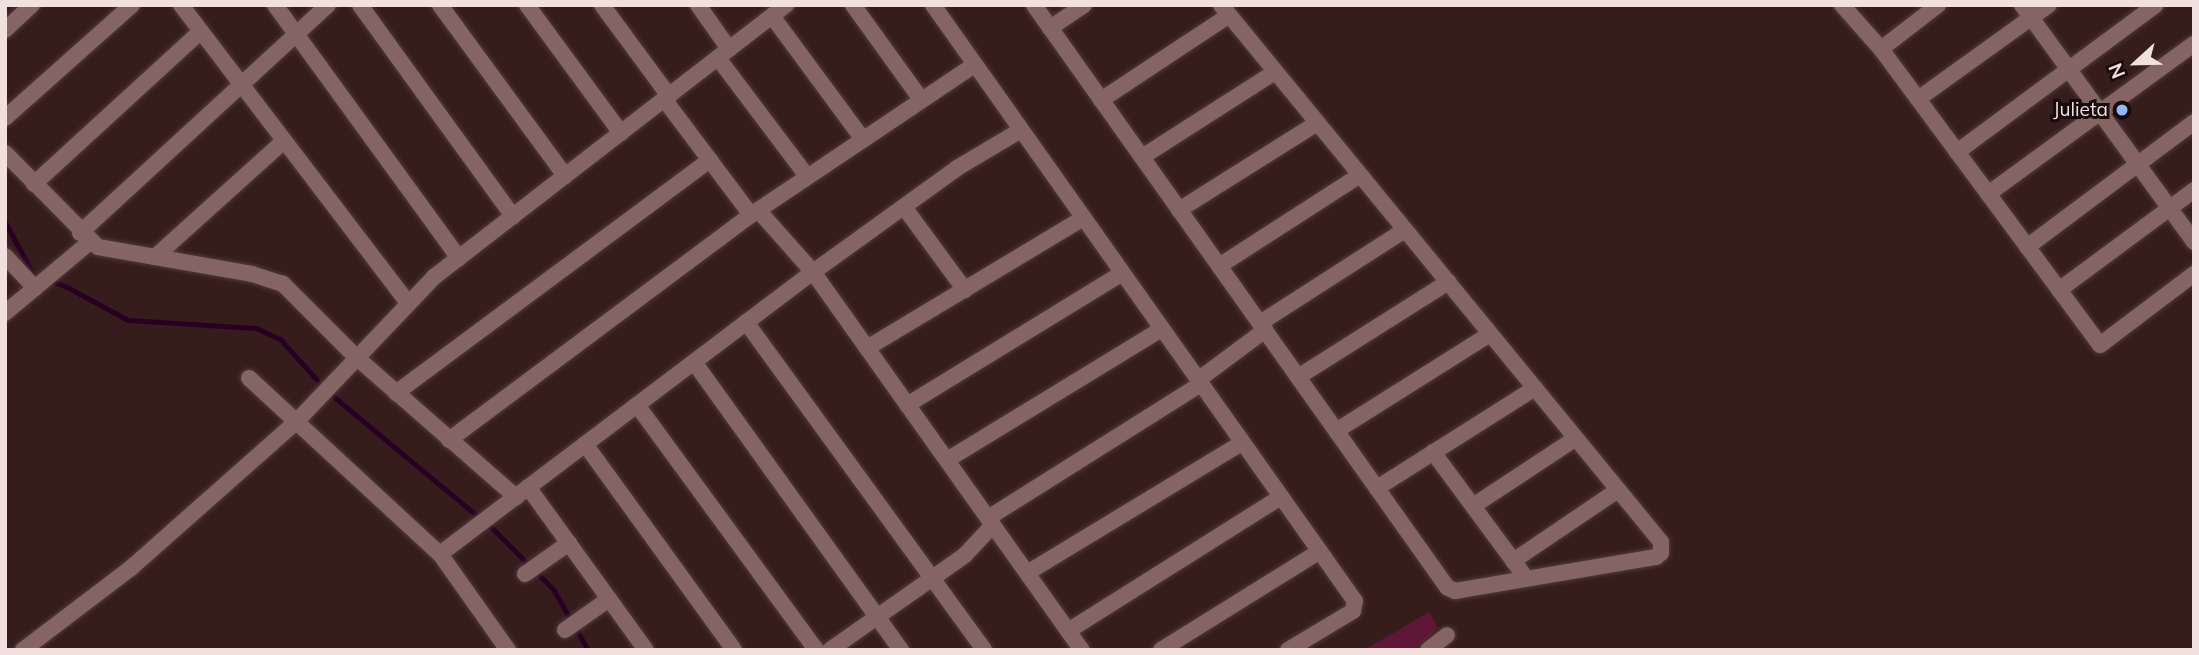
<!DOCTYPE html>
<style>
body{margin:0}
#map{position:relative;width:2199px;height:655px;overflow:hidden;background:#361d1c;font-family:Mulish,sans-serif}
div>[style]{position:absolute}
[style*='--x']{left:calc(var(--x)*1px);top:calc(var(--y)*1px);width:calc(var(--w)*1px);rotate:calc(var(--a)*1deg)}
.stream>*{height:5px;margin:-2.5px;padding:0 2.5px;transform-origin:2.5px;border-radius:2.5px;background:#290024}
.building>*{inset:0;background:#601637}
.roads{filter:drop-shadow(0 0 2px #503a3a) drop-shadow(0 0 2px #503a3a)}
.street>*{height:16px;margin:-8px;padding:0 8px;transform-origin:8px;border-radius:8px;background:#846564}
.dots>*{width:19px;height:19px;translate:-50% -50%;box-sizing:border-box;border:4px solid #160b0a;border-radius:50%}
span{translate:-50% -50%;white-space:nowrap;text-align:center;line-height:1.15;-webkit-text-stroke:6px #160b0a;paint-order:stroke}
.poi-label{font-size:19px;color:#f2e0de}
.right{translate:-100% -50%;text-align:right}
.frame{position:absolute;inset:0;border:7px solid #f2e0de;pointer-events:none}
.north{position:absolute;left:2101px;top:28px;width:70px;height:70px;-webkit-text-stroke:5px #160b0a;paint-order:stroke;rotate:248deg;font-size:19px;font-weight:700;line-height:28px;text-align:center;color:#f2e0de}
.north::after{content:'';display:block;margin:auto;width:24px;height:32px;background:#f2e0de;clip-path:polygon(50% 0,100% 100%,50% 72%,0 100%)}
</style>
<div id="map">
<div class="stream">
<div style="--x:5;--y:222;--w:59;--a:61.7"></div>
<div style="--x:33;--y:274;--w:34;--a:21"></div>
<div style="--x:65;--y:286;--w:72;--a:28.4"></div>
<div style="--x:128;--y:320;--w:128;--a:3.6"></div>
<div style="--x:256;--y:328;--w:26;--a:25"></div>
<div style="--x:280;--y:339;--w:55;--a:47.9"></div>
<div style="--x:334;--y:397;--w:205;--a:39.7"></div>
<div style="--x:492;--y:528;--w:86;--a:45"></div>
<div style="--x:553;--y:589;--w:70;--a:60.2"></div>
</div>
<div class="building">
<div style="clip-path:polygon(1429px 612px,1438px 628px,1414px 650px,1364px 650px)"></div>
</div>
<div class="roads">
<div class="street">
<div style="--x:181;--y:5;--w:373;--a:52.7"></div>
<div style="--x:275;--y:5;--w:313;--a:54"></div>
<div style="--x:360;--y:5;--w:261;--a:54.1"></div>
<div style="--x:440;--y:5;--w:212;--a:53.8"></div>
<div style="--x:527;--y:5;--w:159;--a:53.7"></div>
<div style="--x:602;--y:5;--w:113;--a:53.6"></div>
<div style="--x:698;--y:5;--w:54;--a:54.8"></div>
<div style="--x:853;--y:5;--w:115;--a:54.2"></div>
<div style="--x:933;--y:5;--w:730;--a:54.7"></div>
<div style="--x:1355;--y:601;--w:10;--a:101"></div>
<div style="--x:1353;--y:611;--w:76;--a:149"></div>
<div style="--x:1034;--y:5;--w:714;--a:54.64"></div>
<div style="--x:1447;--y:587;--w:9;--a:27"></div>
<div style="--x:1455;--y:591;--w:204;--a:-9.6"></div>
<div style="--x:1656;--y:557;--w:6;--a:-39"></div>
<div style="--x:1661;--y:553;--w:11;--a:-90"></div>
<div style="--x:1661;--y:542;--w:694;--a:-129.33"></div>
<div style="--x:1842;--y:5;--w:59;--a:48.4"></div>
<div style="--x:1881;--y:49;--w:368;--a:53.5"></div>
<div style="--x:2100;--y:345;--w:118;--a:-37.1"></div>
<div style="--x:2022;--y:5;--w:293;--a:54"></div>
<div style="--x:772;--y:16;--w:152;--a:53.6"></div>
<div style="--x:1050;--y:28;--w:41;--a:-34.1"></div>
<div style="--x:5;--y:30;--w:37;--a:-43"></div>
<div style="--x:1881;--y:49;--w:72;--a:-37.7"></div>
<div style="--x:718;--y:58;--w:148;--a:53"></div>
<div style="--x:664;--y:99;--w:145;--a:53.1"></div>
<div style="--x:1918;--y:99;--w:161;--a:-35.7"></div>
<div style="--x:1101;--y:100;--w:152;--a:-33.5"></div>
<div style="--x:5;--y:118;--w:170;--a:-41.7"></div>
<div style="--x:1957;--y:152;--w:247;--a:-36.5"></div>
<div style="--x:5;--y:153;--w:132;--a:45.3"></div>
<div style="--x:98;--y:247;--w:156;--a:9.9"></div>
<div style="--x:252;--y:274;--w:33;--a:18"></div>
<div style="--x:283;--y:284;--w:103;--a:45"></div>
<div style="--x:356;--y:357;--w:213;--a:41.2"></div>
<div style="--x:1142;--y:157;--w:158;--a:-32.6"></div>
<div style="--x:34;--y:184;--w:226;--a:-42.5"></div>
<div style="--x:1988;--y:194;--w:255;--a:-36.1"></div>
<div style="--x:904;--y:207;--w:103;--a:53.7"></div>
<div style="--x:758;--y:210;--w:83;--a:48.4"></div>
<div style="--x:813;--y:272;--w:464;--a:54.6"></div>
<div style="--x:1179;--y:210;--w:163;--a:-32.2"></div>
<div style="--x:80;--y:233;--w:337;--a:-42.6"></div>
<div style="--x:2027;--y:247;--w:209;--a:-36.8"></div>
<div style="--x:5;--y:256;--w:44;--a:46.8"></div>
<div style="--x:155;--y:257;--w:173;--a:-42"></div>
<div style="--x:1219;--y:266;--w:168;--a:-32.8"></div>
<div style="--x:2059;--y:290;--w:168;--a:-36.5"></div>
<div style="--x:5;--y:313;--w:111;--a:-39.9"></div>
<div style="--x:746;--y:322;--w:405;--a:54"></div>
<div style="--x:1260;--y:323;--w:172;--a:-32.7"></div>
<div style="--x:867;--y:348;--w:252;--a:-31"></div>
<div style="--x:694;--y:362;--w:355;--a:54.3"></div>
<div style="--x:1298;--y:377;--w:178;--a:-32.3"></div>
<div style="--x:249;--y:378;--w:260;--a:42.7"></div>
<div style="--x:440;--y:554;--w:118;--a:54.7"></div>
<div style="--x:1198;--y:380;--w:84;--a:-36.7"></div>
<div style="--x:396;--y:393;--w:391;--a:-36.6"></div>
<div style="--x:637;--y:405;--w:303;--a:53.8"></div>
<div style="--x:907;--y:405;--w:252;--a:-31.5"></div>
<div style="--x:1336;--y:431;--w:182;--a:-32.2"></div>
<div style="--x:449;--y:440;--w:377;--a:-36.7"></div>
<div style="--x:751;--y:215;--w:269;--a:-33.9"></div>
<div style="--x:585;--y:444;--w:254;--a:54.1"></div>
<div style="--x:1433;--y:452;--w:157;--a:53.6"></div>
<div style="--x:947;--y:460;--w:252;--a:-31.4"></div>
<div style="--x:528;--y:487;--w:201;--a:54.1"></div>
<div style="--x:1377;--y:488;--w:187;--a:-32.3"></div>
<div style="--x:1473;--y:506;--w:123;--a:-33.4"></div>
<div style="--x:988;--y:518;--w:252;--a:-32.2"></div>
<div style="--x:440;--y:554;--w:468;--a:-37.1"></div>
<div style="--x:813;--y:272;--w:178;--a:-35.8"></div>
<div style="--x:957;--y:168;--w:74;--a:-30.7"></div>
<div style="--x:1513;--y:561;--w:127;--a:-34.1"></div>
<div style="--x:1027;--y:573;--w:251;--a:-31.2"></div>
<div style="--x:525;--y:574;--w:54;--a:-35.2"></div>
<div style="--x:565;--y:630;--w:54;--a:-35.2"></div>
<div style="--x:1068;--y:631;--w:252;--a:-32.2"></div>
<div style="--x:23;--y:650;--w:136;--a:-37.2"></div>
<div style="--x:131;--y:568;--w:222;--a:-41.5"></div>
<div style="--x:297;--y:421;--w:199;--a:-46.4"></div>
<div style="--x:434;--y:277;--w:445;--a:-37.7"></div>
<div style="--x:830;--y:650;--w:165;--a:-35.1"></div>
<div style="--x:965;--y:555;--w:41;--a:-47"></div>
<div style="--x:1161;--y:650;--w:187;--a:-31.9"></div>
<div style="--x:1428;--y:650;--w:24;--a:-38"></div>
</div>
</div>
<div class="dots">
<div style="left:2122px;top:110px;background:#90b8fd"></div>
</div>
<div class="poi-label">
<span class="right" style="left:2108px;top:110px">Julieta</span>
</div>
<div class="frame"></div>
<div class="north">N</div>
</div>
